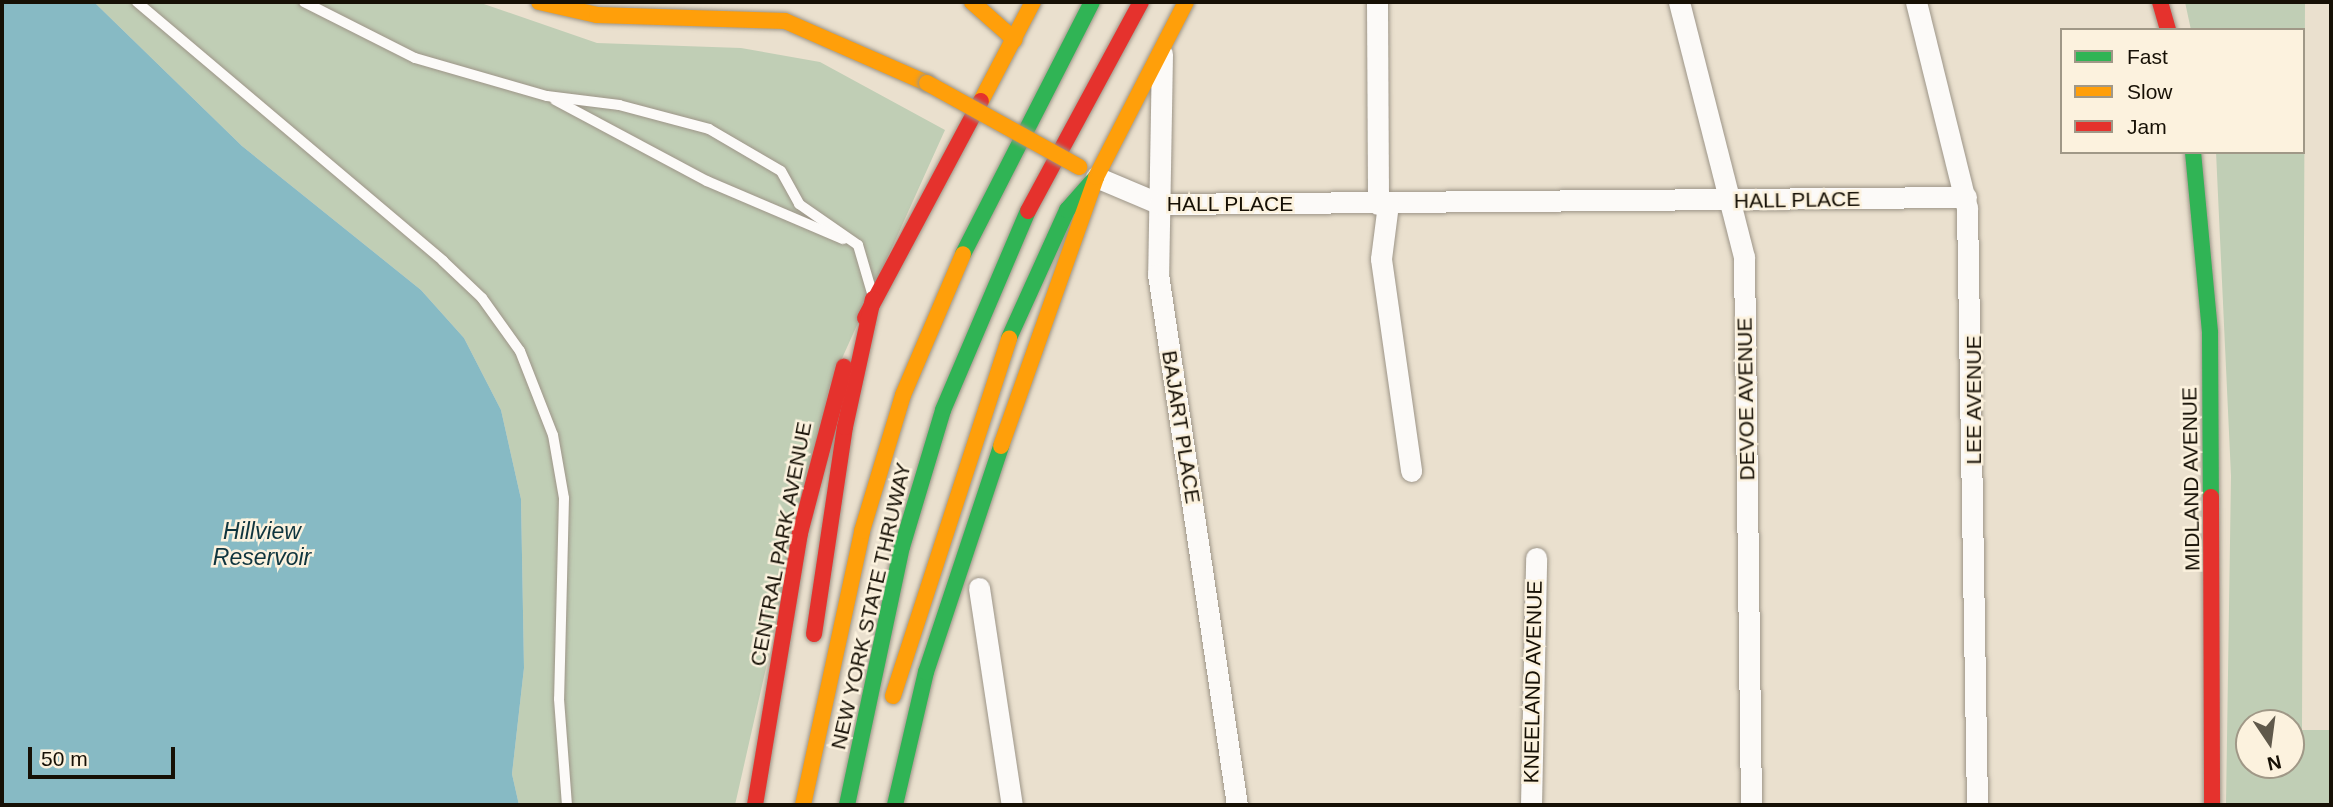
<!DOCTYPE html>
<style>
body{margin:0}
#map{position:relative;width:2333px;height:807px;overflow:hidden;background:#eae0ce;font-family:Arial,sans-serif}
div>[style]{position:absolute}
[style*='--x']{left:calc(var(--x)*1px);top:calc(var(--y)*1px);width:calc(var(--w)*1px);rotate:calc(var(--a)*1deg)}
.green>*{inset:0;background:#c0ceb5}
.water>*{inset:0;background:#87bac4}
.roads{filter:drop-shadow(0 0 2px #9d9588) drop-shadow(0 0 2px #9d9588)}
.lane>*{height:10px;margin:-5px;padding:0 5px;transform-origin:5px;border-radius:5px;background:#fcfaf8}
.street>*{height:21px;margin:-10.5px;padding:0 10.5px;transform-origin:10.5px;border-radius:10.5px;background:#fcfaf8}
.fast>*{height:16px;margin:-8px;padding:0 8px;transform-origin:8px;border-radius:8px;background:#30b455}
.slow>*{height:16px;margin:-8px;padding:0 8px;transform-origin:8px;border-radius:8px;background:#ff9f0a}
.jam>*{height:16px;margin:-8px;padding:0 8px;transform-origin:8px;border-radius:8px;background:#e5322d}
.bridges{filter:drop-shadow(0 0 2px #9d9588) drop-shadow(0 0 2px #9d9588)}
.slow-bridge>*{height:16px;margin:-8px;padding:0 8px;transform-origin:8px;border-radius:8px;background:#ff9f0a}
span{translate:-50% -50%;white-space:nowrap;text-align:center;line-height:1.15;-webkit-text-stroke:5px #fcf2de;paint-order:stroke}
.street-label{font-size:21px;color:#161005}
.water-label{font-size:23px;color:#0f353e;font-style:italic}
.frame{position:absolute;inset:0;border:4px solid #161005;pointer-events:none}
.legend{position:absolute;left:2060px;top:28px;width:245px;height:126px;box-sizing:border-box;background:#fcf2de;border:2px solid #a09887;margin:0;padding:9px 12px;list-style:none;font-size:21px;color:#161005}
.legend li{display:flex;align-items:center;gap:14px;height:35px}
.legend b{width:35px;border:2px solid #a09887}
.north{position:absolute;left:2235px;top:709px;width:70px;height:70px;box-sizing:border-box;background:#fcf2de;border:2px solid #a09887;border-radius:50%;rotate:167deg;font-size:19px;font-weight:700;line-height:28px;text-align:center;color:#161005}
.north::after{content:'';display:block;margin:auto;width:24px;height:32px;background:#60594b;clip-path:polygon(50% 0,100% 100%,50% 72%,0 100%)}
.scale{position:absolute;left:28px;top:747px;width:147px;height:32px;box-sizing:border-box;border:4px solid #161005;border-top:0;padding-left:9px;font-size:21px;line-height:24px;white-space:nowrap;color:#161005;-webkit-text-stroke:5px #fcf2de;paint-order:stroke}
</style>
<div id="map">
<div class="green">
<div style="clip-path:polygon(94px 2px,478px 2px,597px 43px,741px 48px,820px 62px,945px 130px,830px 385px,735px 805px,519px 805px,512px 774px,524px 668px,521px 499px,501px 410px,464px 338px,421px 290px,242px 146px)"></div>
<div style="clip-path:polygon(evenodd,2185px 2px,2305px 2px,2302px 730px,2331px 730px,2331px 805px,2226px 805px,2231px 476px,2216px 152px,2303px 152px,2303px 30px,2191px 30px,2185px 2px,2249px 723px,2291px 723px,2291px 765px,2249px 765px,2249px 723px)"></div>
</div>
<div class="water">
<div style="clip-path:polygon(2px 2px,94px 2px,242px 146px,421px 290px,464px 338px,501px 410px,521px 499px,524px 668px,512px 774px,519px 805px,2px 805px)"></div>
</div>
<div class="roads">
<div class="lane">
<div style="--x:137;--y:2;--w:401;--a:40.2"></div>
<div style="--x:443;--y:261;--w:54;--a:43.5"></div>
<div style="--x:482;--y:298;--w:65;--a:54.4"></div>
<div style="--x:520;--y:351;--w:90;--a:68.6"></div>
<div style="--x:553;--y:435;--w:64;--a:80.1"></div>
<div style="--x:564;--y:498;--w:201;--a:91.4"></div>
<div style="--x:559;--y:699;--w:106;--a:85.7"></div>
<div style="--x:304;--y:2;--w:124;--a:26.8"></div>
<div style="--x:415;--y:58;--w:137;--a:16.1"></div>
<div style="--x:547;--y:96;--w:73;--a:7.1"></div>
<div style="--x:619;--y:105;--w:93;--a:14.9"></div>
<div style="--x:709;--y:129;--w:83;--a:30.3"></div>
<div style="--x:781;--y:171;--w:38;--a:61"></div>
<div style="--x:799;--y:204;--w:72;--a:34.8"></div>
<div style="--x:858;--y:245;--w:50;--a:73.7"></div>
<div style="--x:555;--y:100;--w:172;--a:28.1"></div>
<div style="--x:707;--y:181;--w:148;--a:23.1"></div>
</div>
<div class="street">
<div style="--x:1377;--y:2;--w:202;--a:89.7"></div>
<div style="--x:1679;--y:2;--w:263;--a:75.7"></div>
<div style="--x:1744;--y:257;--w:548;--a:89.27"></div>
<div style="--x:1916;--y:2;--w:212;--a:76.1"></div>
<div style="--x:1967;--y:208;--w:597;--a:89.04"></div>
<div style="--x:1162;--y:54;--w:220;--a:91"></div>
<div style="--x:1158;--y:274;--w:537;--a:81.54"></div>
<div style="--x:1096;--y:177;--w:69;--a:22.9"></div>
<div style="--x:1160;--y:204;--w:806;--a:-0.5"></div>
<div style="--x:1388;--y:204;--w:55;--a:97.3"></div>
<div style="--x:1381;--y:259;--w:214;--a:81.9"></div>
<div style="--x:979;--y:588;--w:219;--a:81.4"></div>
<div style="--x:1531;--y:805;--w:247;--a:-88.8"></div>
</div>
<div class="fast">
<div style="--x:2193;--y:152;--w:182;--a:84.6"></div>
<div style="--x:2210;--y:333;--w:164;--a:89.7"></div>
<div style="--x:963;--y:254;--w:283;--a:-62.9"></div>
<div style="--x:1009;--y:338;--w:141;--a:-65.6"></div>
<div style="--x:1067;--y:210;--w:44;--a:-48.7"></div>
<div style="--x:847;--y:805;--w:264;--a:-78"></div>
<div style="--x:902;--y:547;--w:143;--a:-73.3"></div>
<div style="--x:943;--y:410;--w:216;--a:-66.9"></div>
<div style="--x:895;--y:805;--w:137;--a:-76.9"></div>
<div style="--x:926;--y:672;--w:238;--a:-71.6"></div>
</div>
<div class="slow">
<div style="--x:539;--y:2;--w:59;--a:12.6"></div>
<div style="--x:597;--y:15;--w:188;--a:1.8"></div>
<div style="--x:785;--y:21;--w:155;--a:23.6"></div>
<div style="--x:972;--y:2;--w:57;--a:41.5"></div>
<div style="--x:981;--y:101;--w:112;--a:-62.3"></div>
<div style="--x:1001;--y:446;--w:285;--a:-70.5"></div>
<div style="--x:1096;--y:177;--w:197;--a:-62.8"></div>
<div style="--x:893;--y:696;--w:376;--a:-72"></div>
<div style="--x:803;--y:805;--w:280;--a:-77.8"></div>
<div style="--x:862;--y:531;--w:142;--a:-73.2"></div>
<div style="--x:903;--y:395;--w:153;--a:-66.9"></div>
</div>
<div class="jam">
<div style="--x:2160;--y:2;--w:29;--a:74"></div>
<div style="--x:1028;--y:211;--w:238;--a:-61.6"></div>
<div style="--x:865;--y:318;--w:246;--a:-61.9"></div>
<div style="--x:2211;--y:497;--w:308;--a:89.8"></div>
<div style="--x:814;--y:634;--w:209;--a:-81.5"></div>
<div style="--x:845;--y:427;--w:131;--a:-77.7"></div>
<div style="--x:755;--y:805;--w:276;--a:-80.6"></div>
<div style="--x:800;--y:533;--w:172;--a:-75.2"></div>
</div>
</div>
<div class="bridges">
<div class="slow-bridge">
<div style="--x:927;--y:83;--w:174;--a:28.9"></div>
</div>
</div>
<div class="street-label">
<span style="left:1797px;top:200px;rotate:-1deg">HALL PLACE</span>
<span style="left:1230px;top:204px">HALL PLACE</span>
<span style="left:1746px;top:399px;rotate:-91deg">DEVOE AVENUE</span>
<span style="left:1974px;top:400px;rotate:-90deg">LEE AVENUE</span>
<span style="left:1181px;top:427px;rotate:81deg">BAJART PLACE</span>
<span style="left:2191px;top:479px;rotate:-91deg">MIDLAND AVENUE</span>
<span style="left:781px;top:544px;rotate:-79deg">CENTRAL PARK AVENUE</span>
<span style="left:871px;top:606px;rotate:-77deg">NEW YORK STATE THRUWAY</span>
<span style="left:1533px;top:682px;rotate:-89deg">KNEELAND AVENUE</span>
</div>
<div class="water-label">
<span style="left:262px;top:544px">Hillview<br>Reservoir</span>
</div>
<div class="frame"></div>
<ul class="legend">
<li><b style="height:9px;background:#30b455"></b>Fast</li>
<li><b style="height:9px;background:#ff9f0a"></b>Slow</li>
<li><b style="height:9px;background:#e5322d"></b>Jam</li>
</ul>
<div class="north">N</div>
<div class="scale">50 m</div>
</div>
